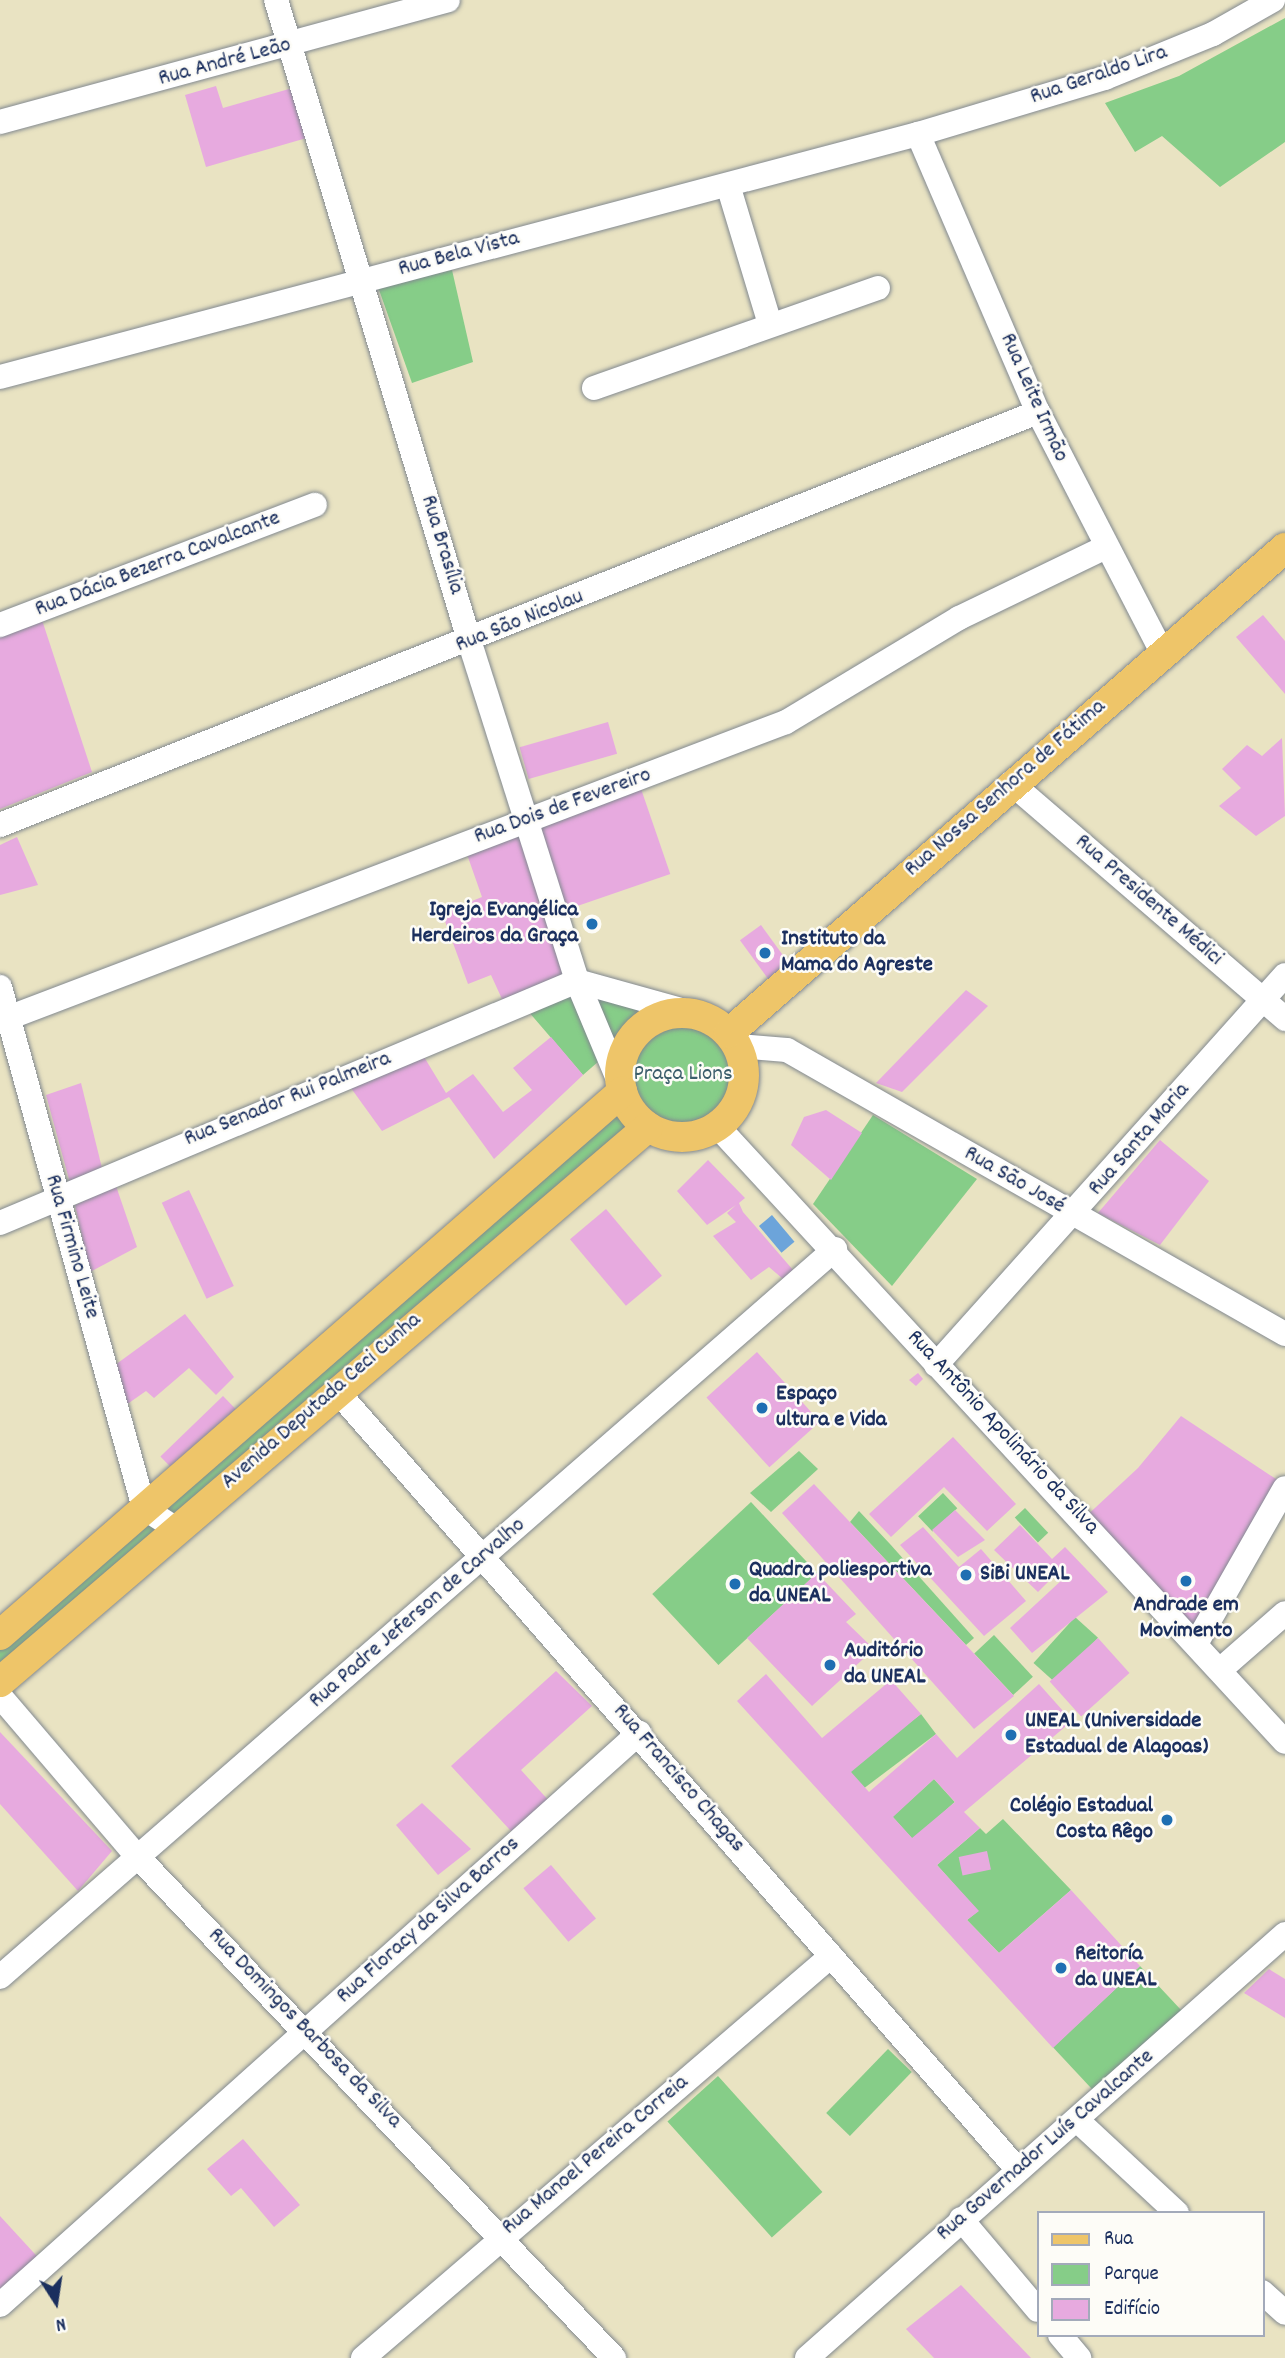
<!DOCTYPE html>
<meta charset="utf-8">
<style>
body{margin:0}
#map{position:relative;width:1285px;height:2358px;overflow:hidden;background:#e9e3c2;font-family:Dekko,sans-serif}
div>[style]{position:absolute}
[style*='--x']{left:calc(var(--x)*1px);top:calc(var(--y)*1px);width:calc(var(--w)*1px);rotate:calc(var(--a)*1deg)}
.green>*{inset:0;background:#86cd88;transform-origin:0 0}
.water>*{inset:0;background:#6ca4da;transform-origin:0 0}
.building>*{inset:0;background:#e7aadf;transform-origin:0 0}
.roads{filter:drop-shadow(0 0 2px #828990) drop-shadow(0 0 2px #828990)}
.minor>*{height:24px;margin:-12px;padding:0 12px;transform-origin:12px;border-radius:12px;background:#fff}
.major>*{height:30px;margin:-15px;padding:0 15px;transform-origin:15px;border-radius:15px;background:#eec569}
.major>.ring{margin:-15px;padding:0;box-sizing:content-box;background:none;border:30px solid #eec569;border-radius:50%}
.dots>*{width:19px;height:19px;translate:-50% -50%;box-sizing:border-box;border:4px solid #fdfcf7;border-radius:50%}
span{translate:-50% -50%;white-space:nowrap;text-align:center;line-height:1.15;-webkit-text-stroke:5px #fdfcf7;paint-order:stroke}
.street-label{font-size:23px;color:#1b2f5e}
.poi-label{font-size:23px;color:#1b2f5e;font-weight:700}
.right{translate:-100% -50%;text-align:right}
.left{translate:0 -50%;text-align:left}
.park-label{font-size:23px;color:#3b5e6b}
.legend{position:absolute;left:1037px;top:2211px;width:228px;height:126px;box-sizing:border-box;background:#fdfcf7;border:2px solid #a3aaba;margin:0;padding:9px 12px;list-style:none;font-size:21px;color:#1b2f5e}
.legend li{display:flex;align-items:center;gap:14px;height:35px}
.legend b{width:35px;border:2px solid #a3aaba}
.north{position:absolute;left:21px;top:2267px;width:70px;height:70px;-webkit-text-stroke:5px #fdfcf7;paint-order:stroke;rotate:168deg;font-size:19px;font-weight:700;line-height:28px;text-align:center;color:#1b2f5e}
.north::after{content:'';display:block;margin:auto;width:24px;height:32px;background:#1b2f5e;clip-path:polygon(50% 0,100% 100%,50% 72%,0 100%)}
</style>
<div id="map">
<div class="green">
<div style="clip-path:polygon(1285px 18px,1285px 142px,1220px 187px,1162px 136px,1135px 152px,1105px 103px,1179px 76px)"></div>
<div style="clip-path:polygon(452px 270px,473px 362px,412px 383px,378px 287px)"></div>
<div style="clip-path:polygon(577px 981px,717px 1023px,738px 1046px,745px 1081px,741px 1098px,718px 1127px,695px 1136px,648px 1127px,0 1682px,0 1635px,622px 1092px,607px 1054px,583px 1075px,522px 1004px)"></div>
<div style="clip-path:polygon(873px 1115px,977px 1179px,892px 1286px,813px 1204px)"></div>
<div style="clip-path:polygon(799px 1451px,818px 1469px,771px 1512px,750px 1493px)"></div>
<div style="left:943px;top:1493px;width:21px;height:34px;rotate:47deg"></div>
<div style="left:751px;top:1502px;width:97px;height:135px;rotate:47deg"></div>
<div style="left:1025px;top:1508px;width:34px;height:14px;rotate:47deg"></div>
<div style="clip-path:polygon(859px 1511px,890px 1544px,974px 1638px,966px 1645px,850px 1522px)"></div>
<div style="left:1075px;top:1617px;width:31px;height:62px;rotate:42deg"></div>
<div style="left:994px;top:1635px;width:57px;height:27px;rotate:47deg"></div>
<div style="left:921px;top:1714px;width:25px;height:91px;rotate:53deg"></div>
<div style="left:934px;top:1779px;width:31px;height:56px;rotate:48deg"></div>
<div style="clip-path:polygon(1003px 1819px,1071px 1890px,999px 1953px,967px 1920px,978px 1911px,937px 1865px,980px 1828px,986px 1834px)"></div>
<div style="left:1140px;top:1966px;width:65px;height:119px;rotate:47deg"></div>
<div style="left:888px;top:2049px;width:33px;height:89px;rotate:44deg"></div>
<div style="left:718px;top:2076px;width:156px;height:68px;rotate:48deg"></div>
</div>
<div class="water">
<div style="left:772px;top:1215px;width:35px;height:17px;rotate:50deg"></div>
</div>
<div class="building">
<div style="clip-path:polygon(216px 86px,223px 108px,296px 87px,310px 137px,206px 167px,185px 95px)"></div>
<div style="clip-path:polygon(1263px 615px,1285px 641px,1285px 694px,1236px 637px)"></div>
<div style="clip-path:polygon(42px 620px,92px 772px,0 809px,0 637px)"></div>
<div style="left:608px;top:722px;width:33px;height:92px;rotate:74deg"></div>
<div style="clip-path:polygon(1282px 738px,1285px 816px,1256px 836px,1219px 806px,1241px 788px,1222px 769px,1247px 745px,1262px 756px)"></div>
<div style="left:640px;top:786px;width:93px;height:109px;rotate:71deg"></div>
<div style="clip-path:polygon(526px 819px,577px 981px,507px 1010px,491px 975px,468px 984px,442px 913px,482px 897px,463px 843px)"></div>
<div style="clip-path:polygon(17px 837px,38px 885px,0 895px,0 845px)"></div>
<div style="left:761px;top:925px;width:52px;height:26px;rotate:54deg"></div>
<div style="clip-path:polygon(966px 990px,988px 1006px,902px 1092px,876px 1083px)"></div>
<div style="clip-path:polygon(551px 1037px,583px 1075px,494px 1159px,449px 1097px,382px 1131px,343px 1077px,418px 1047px,446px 1093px,473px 1074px,503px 1112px,532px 1090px,513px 1068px)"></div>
<div style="clip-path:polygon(81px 1083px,102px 1168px,70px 1183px,46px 1095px)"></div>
<div style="clip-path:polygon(826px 1110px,862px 1133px,831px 1180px,791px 1145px,804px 1117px)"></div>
<div style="clip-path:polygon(1160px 1140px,1209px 1181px,1160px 1245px,1098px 1213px)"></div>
<div style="clip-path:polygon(708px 1160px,745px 1198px,739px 1203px,743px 1212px,793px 1270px,783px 1279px,769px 1267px,751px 1280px,713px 1236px,736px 1222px,727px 1213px,736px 1205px,707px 1225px,677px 1191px)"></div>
<div style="clip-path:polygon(116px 1186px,137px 1247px,90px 1272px,75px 1205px)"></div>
<div style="left:189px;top:1190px;width:106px;height:30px;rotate:65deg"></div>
<div style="left:606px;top:1209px;width:87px;height:47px;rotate:50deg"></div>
<div style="clip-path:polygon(185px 1314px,234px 1377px,216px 1395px,189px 1368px,154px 1398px,146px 1391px,126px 1405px,115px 1365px)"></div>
<div style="left:757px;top:1352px;width:94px;height:68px;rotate:48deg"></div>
<div style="clip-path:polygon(918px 1373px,923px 1379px,916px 1386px,909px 1380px)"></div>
<div style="left:223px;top:1396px;width:29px;height:87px;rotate:46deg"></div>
<div style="clip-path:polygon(1181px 1416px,1285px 1485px,1197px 1642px,1082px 1520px,1138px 1468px)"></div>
<div style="clip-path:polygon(953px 1437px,1016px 1504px,987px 1531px,944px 1487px,891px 1537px,869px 1514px)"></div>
<div style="clip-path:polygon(814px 1484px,1014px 1696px,974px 1729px,782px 1513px)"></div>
<div style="clip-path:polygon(955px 1510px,985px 1540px,958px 1557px,932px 1530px)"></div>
<div style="clip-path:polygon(1020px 1525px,1052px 1559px,1065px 1547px,1108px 1592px,1032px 1653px,1010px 1628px,1064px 1578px,1059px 1571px,1038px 1592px,994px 1550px)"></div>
<div style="clip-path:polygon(923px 1527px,959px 1567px,981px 1549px,1026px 1601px,984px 1636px,900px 1545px)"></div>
<div style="clip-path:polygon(817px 1573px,856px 1614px,846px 1622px,874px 1649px,812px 1706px,747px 1638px)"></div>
<div style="left:1098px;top:1638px;width:47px;height:65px;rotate:48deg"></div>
<div style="clip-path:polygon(556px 1671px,592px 1706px,521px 1770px,550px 1802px,511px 1831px,451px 1766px)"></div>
<div style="clip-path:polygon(evenodd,766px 1674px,822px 1738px,891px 1680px,921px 1714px,851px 1772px,869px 1792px,936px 1734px,957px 1758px,1039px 1684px,1072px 1721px,964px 1812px,980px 1828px,937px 1865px,979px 1911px,967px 1920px,999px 1953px,1071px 1890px,1140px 1966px,1053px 2048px,737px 1701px,766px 1674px,934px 1779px,955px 1802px,912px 1838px,893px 1817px,934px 1779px)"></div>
<div style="clip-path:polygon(0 1732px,112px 1851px,78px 1891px,0 1804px)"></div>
<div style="clip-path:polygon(422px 1803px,471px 1849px,438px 1875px,396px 1825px)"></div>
<div style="left:987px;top:1851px;width:19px;height:29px;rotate:78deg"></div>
<div style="left:551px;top:1865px;width:70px;height:36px;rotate:50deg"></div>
<div style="clip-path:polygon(1269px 1969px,1285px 1979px,1285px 2018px,1244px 1993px)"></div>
<div style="clip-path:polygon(243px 2139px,300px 2205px,274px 2227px,241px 2188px,231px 2196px,207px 2169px)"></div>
<div style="clip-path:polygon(0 2216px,45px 2265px,0 2305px)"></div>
<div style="clip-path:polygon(961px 2285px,1031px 2358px,934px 2358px,906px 2329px)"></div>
</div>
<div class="roads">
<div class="minor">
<div style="--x:276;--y:0;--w:672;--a:73.21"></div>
<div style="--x:470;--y:643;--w:355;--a:72.4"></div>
<div style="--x:577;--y:981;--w:114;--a:67.3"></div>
<div style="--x:0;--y:122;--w:464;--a:-15.2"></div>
<div style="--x:918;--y:134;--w:303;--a:66.7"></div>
<div style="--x:1038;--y:412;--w:272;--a:62.7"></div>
<div style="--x:728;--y:185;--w:145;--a:73.2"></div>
<div style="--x:0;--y:377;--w:950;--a:-14.83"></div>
<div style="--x:918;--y:134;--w:195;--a:-16.7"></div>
<div style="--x:1105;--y:78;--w:117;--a:-22.2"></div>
<div style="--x:1213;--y:34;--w:69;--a:-29.5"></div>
<div style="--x:594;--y:388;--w:301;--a:-19.4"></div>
<div style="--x:0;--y:625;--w:337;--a:-20.9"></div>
<div style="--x:1011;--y:783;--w:362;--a:40.7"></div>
<div style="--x:0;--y:825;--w:1117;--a:-21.7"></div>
<div style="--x:577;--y:981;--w:127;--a:15.6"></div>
<div style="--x:0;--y:987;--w:541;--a:74.55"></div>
<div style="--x:144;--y:1508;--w:38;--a:33"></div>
<div style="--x:0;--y:1021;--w:841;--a:-20.83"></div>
<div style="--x:786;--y:722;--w:202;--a:-31"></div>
<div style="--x:959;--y:618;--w:161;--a:-25.8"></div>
<div style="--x:738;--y:1046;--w:49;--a:4.7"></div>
<div style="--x:787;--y:1050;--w:573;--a:29.7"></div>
<div style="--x:718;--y:1127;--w:836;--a:47.33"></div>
<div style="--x:0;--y:1223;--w:626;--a:-22.75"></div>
<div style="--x:936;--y:1365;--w:523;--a:-48.18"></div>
<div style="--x:336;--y:1390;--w:1036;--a:48.83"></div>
<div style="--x:1197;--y:1642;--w:177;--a:-60.3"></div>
<div style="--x:1220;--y:1670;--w:86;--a:-41.2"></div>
<div style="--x:0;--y:1696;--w:209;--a:49.5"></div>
<div style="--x:136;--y:1855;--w:694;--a:46.46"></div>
<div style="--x:0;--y:1977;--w:1108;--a:-41.08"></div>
<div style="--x:1078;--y:2121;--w:135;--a:42.9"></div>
<div style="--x:961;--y:2219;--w:119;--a:49.8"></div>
<div style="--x:1262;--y:2292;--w:31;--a:42"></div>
<div style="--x:0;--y:2305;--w:858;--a:-41.83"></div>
<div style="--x:1060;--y:2335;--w:30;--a:50"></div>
<div style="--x:363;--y:2358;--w:617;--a:-40.66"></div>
<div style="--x:807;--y:2358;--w:639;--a:-41.57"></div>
</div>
<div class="major">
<div class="ring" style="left:620px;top:1013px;width:94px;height:94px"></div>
<div style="--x:729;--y:1033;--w:738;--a:-41.1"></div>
<div style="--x:0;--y:1635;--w:826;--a:-41.12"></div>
<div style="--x:0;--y:1682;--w:853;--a:-40.58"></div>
</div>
</div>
<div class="dots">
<div style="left:592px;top:924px;background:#1f6fb2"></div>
<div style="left:765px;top:953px;background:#1f6fb2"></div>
<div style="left:762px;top:1408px;background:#1f6fb2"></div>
<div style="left:966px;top:1575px;background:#1f6fb2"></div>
<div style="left:1186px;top:1581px;background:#1f6fb2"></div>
<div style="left:735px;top:1584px;background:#1f6fb2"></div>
<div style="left:830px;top:1665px;background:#1f6fb2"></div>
<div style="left:1011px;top:1735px;background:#1f6fb2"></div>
<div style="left:1167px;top:1820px;background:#1f6fb2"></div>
<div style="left:1061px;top:1968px;background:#1f6fb2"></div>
</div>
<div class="street-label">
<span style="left:225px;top:63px;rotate:-15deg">Rua André Leão</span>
<span style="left:1099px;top:76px;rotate:-19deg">Rua Geraldo Lira</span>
<span style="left:459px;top:255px;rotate:-15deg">Rua Bela Vista</span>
<span style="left:1033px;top:398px;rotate:66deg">Rua Leite Irmão</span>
<span style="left:441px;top:545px;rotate:73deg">Rua Brasília</span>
<span style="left:158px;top:565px;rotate:-21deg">Rua Dácia Bezerra Cavalcante</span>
<span style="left:520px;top:622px;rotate:-22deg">Rua São Nicolau</span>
<span style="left:1006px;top:789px;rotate:-41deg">Rua Nossa Senhora de Fátima</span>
<span style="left:563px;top:807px;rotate:-20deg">Rua Dois de Fevereiro</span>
<span style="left:1148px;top:901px;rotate:41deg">Rua Presidente Médici</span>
<span style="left:288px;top:1100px;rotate:-22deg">Rua Senador Rui Palmeira</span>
<span style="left:1140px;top:1140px;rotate:-49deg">Rua Santa Maria</span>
<span style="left:1014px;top:1181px;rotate:30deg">Rua São José</span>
<span style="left:71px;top:1247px;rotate:74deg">Rua Firmino Leite</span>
<span style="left:322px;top:1402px;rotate:-41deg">Avenida Deputada Ceci Cunha</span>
<span style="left:1002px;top:1433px;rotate:47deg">Rua Antônio Apolinário da Silva</span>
<span style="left:418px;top:1614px;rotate:-41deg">Rua Padre Jeferson de Carvalho</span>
<span style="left:678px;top:1779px;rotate:49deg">Rua Francisco Chagas</span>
<span style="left:429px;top:1921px;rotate:-42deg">Rua Floracy da Silva Barros</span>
<span style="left:304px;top:2029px;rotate:46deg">Rua Domingos Barbosa da Silva</span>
<span style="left:1046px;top:2146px;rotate:-41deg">Rua Governador Luís Cavalcante</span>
<span style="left:596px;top:2156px;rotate:-40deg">Rua Manoel Pereira Correia</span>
</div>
<div class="poi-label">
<span class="right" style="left:578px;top:924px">Igreja Evangélica<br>Herdeiros da Graça</span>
<span class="left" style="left:781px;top:953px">Instituto da<br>Mama do Agreste</span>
<span class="left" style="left:776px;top:1408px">Espaço<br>ultura e Vida</span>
<span class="left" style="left:749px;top:1584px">Quadra poliesportiva<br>da UNEAL</span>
<span class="left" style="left:980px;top:1575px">SiBi UNEAL</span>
<span style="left:1186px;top:1619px">Andrade em<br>Movimento</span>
<span class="left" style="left:844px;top:1665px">Auditório<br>da UNEAL</span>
<span class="left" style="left:1025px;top:1735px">UNEAL (Universidade<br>Estadual de Alagoas)</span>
<span class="right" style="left:1153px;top:1820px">Colégio Estadual<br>Costa Rêgo</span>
<span class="left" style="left:1075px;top:1968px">Reitoría<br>da UNEAL</span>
</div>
<div class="park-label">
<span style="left:683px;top:1075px">Praça Lions</span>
</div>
<ul class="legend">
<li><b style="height:9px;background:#eec569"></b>Rua</li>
<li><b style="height:19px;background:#86cd88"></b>Parque</li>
<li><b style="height:19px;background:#e7aadf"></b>Edifício</li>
</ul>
<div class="north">N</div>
</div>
